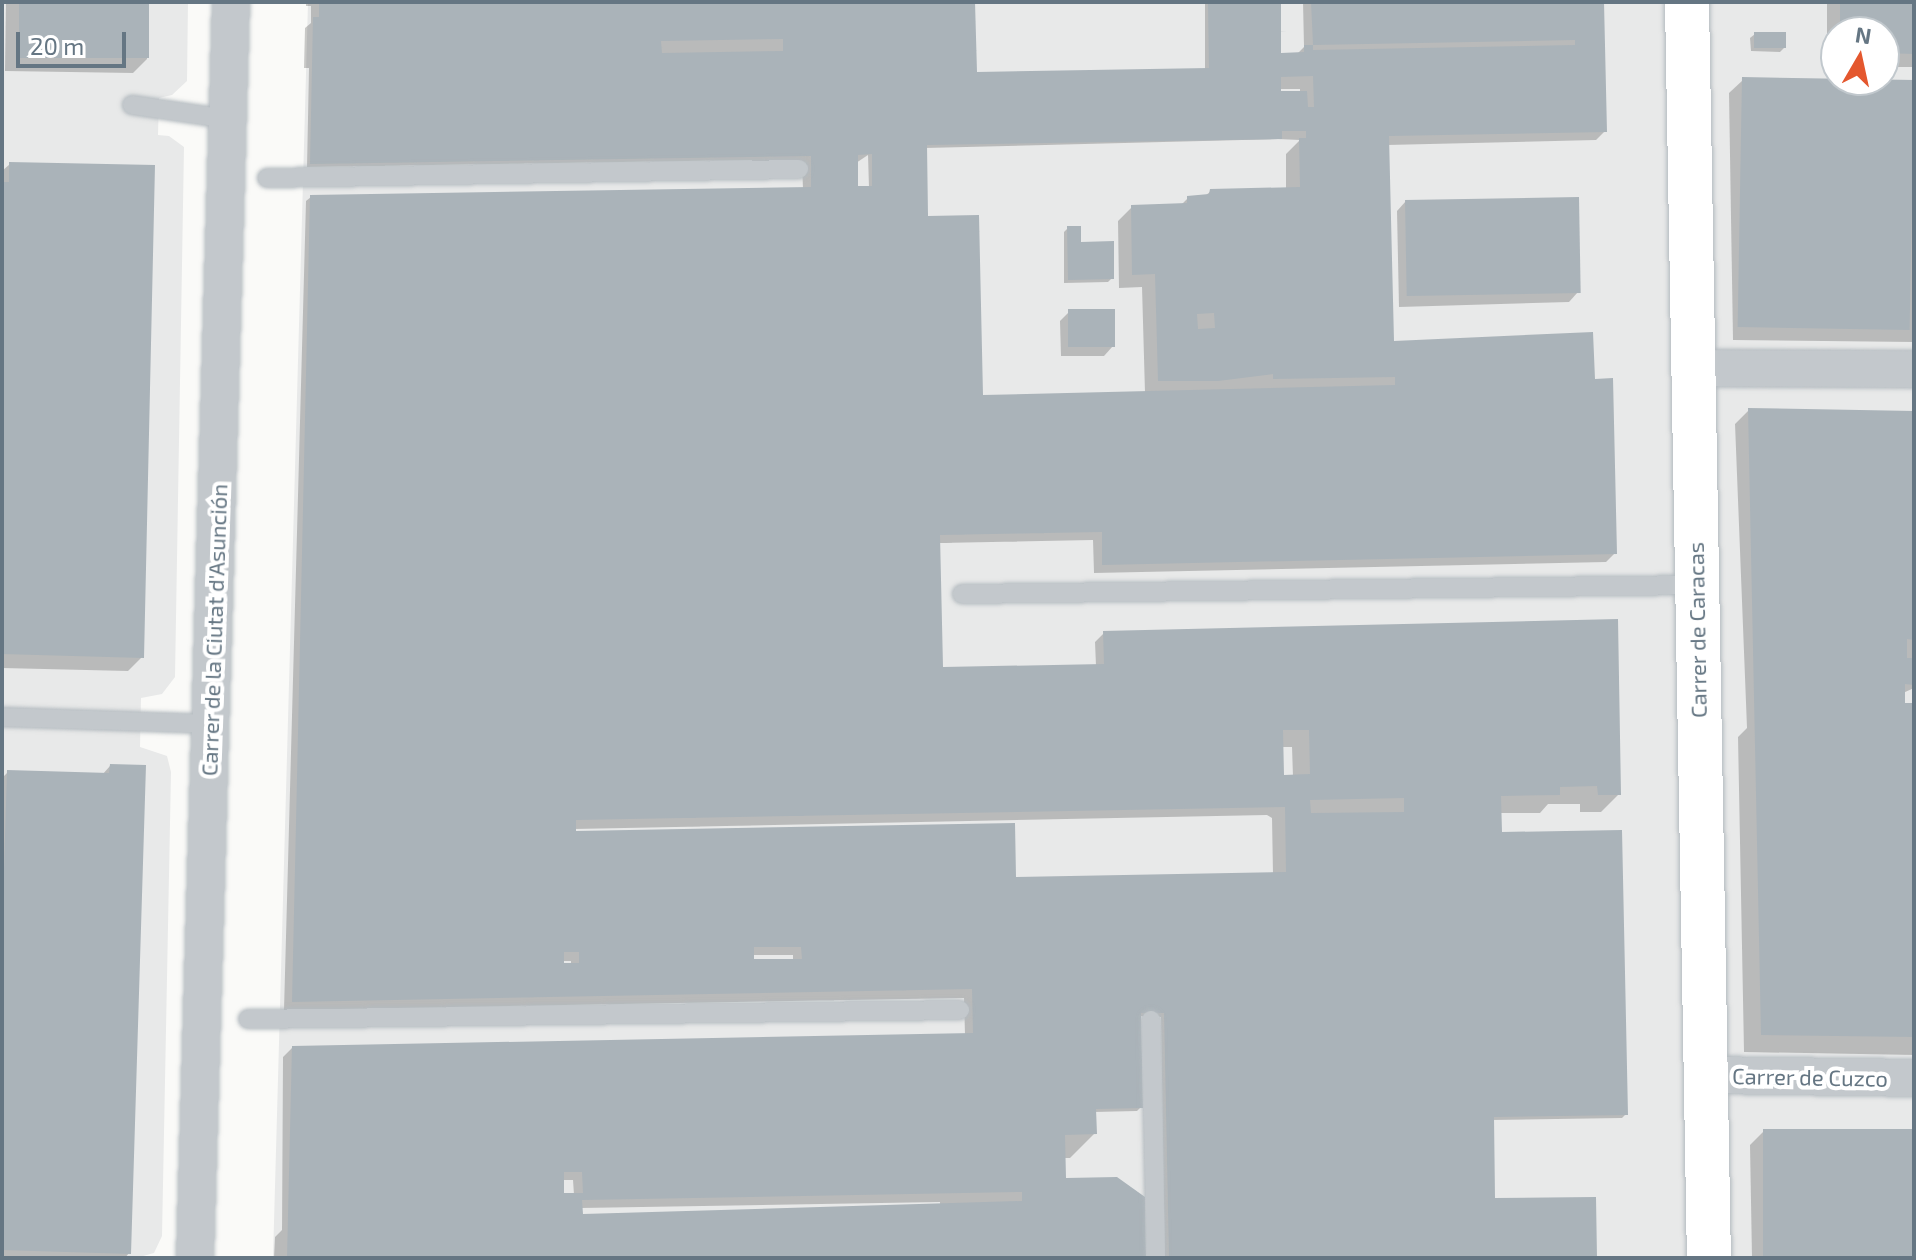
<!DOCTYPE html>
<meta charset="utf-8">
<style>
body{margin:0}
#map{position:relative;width:1916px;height:1260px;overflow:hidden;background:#fafaf8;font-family:"Exo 2",sans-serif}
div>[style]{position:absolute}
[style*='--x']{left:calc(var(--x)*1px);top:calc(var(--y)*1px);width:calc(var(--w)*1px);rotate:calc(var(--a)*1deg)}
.built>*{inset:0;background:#e8e9e9}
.shadow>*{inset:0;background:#0003}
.building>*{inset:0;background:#aab3b9;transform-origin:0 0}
.roads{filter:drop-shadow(0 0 2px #b3babf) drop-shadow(0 0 2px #b3babf)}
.lane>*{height:18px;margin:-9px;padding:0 9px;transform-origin:9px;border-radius:9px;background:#c3c8cc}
.street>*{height:36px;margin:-18px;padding:0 18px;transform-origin:18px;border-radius:18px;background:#c3c8cc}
.secondary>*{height:44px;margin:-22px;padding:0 22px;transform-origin:22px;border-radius:22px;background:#fff}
span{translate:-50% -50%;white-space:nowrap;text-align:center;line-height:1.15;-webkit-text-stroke:8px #fff;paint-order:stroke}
.street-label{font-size:22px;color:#657683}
.frame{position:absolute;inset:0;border:4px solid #657683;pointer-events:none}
.north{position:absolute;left:1820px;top:16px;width:80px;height:80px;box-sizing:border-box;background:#fff;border:2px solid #c1c8cd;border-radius:50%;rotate:9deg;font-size:22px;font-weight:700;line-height:32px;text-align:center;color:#657683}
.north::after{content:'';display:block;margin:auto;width:28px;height:36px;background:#e4572e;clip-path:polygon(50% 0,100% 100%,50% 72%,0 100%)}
.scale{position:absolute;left:16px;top:32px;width:110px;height:36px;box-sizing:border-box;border:4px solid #657683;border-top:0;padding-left:10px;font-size:24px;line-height:28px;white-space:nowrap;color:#657683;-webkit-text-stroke:6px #fff;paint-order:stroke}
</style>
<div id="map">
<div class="built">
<div style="clip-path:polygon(2px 2px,188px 2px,187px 81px,172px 95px,159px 98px,158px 135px,169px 136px,184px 147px,175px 677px,162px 694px,141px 698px,140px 747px,167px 756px,171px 772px,162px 1236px,154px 1253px,136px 1258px,2px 1258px)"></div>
<div style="clip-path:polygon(evenodd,308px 2px,1914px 2px,1914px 1258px,273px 1258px,308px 2px,1836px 32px,1884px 32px,1884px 80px,1836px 80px,1836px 32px)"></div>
</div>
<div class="shadow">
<div style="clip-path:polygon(6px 2px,147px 2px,147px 59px,133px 73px,5px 71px)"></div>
<div style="clip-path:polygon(evenodd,306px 2px,973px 2px,975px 74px,1205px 70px,1205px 2px,1279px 2px,1280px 55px,1297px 54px,1304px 47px,1303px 2px,1602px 2px,1605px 131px,1596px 140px,1387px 145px,1392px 343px,1593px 381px,1615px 553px,1606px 562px,1094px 573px,1093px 540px,939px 543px,941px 669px,1096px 666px,1095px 642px,1104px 633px,1616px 621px,1619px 794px,1601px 812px,1580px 812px,1580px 804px,1548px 804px,1540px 813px,1499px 813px,1500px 834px,1626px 1114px,1622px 1118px,1492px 1120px,1493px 1200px,1595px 1258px,1165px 1258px,1161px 1017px,1140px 1016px,1141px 1107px,1137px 1111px,1094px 1112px,1095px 1133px,1070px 1158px,1064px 1158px,1064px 1180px,1144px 1258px,274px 1258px,275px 1237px,282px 1230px,283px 1057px,292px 1048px,965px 1035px,964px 998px,284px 1010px,306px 201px,311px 197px,803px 189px,802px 164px,752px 165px,752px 160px,307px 167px,309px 68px,304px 68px,305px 28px,311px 23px,311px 6px,306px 6px,306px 2px,1281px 89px,1300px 89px,1300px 93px,1281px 93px,1281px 89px,306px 2px,1278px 139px,1300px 140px,1286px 154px,1286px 189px,1211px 191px,1205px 196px,1188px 198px,1181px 205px,1132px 207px,1118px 221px,1119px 288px,1142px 287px,1145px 393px,982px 397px,926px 218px,925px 148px,1278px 139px,306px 2px,868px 155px,869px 188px,856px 188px,856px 163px,868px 155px,306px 2px,1282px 747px,1292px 747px,1293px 777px,1282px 780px,1282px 747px,306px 2px,1267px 815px,1272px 818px,1273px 875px,1014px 879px,574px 833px,574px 829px,1267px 815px,306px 2px,752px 955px,793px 955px,793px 961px,752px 961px,752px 955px,306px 2px,562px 961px,571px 961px,571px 965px,562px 965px,562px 961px,306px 2px,562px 1180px,573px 1180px,574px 1195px,562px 1195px,562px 1180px,306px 2px,940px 1202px,940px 1206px,581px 1216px,581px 1208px,940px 1202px)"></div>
<div style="clip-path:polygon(1827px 2px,1914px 2px,1914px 67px,1884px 67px,1884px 32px,1836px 32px,1836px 66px,1827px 66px)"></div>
<div style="clip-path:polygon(1755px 34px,1784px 48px,1780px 52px,1751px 51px,1750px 38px)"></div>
<div style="clip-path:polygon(1743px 80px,1914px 82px,1914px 342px,1733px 340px,1729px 93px)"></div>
<div style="clip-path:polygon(10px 164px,142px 657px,128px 671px,2px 668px,2px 171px)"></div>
<div style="clip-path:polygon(1406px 201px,1578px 292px,1569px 302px,1399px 307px,1397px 211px)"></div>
<div style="clip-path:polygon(1068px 228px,1112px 278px,1108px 282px,1064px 283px,1064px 232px)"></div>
<div style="clip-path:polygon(1069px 312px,1113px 346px,1104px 356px,1061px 356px,1060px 321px)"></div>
<div style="clip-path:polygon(1749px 410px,1914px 412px,1914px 688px,1903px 693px,1903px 704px,1914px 705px,1914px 1055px,1744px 1052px,1738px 737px,1747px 728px,1735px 424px)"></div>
<div style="clip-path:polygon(110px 766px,129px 1253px,125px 1258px,2px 1258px,2px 778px,8px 772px,102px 775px)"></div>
<div style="clip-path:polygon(1764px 1131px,1914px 1132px,1914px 1258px,1752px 1258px,1750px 1145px)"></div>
</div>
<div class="building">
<div style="left:19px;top:2px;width:130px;height:56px"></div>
<div style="clip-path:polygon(evenodd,319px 2px,975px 2px,977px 72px,1209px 68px,1208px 2px,1281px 2px,1281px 53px,1304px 52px,1304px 45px,1313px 45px,1311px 2px,1604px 2px,1607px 132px,1389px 136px,1394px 341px,1593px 332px,1595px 379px,1613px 378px,1617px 554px,1102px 565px,1102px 532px,940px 535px,943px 667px,1104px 664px,1103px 631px,1618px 619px,1621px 795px,1598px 795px,1597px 786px,1560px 787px,1560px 795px,1501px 796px,1502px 832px,1622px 830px,1628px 1115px,1494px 1117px,1495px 1198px,1596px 1197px,1597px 1258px,1169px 1258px,1164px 1013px,1141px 1013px,1143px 1108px,1096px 1109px,1097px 1134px,1065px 1135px,1066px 1178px,1117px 1177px,1145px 1197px,1146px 1258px,287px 1258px,292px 1046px,973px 1033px,972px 989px,292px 1002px,310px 195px,811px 187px,811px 156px,310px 164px,313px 17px,319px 17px,319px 2px,783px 39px,783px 51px,662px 53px,661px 41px,783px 39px,319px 2px,1575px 40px,1575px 45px,1313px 50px,1313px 45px,1575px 40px,319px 2px,1313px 76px,1314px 107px,1308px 107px,1307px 91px,1281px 91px,1281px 77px,1313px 76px,319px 2px,1282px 131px,1306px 131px,1306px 138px,1299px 138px,1300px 187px,1210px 189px,1209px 194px,1187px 196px,1187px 203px,1131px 205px,1132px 275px,1155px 274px,1158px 381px,1218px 381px,1273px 374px,1273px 379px,1395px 377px,1395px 385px,983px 395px,979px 215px,928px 216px,927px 145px,1282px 139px,1282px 131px,319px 2px,872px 154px,872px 186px,858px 186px,858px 155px,872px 154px,319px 2px,1214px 313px,1215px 328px,1198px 329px,1197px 314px,1214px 313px,319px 2px,1283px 730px,1309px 730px,1310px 774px,1284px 775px,1283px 730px,319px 2px,1404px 798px,1404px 812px,1311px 813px,1310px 800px,1404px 798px,319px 2px,1285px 807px,1286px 872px,1016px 877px,1015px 823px,576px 831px,576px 820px,1285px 807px,319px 2px,754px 947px,801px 947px,802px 959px,754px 959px,754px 947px,319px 2px,564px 952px,579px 952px,579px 963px,564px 963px,564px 952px,319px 2px,564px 1172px,582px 1172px,583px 1193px,564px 1193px,564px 1172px,319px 2px,1022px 1192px,1022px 1201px,583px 1214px,582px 1200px,1022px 1192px)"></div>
<div style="clip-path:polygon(1840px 2px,1914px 2px,1914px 54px,1884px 53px,1884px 32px,1840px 32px)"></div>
<div style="left:1754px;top:32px;width:32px;height:16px"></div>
<div style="left:1742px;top:77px;width:172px;height:250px;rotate:1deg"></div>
<div style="clip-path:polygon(9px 162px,155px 165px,144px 658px,2px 654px,2px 182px,9px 182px)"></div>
<div style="left:1579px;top:197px;width:96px;height:174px;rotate:89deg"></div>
<div style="clip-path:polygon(1067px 226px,1081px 226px,1081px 242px,1114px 241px,1114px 279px,1068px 280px)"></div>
<div style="left:1115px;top:309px;width:38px;height:47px;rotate:90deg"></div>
<div style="clip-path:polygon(1748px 408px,1914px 411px,1914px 640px,1907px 639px,1907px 658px,1914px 658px,1914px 685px,1905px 684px,1905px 703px,1914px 703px,1914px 1037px,1761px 1035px)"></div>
<div style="clip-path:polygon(110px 764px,146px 765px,131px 1254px,2px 1250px,2px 937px,7px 770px,109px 773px)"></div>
<div style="left:1763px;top:1129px;width:151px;height:129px"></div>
</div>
<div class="roads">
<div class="lane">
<div style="--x:132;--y:105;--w:97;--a:8.3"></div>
<div style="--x:267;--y:178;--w:532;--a:-0.97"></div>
<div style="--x:962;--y:594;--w:734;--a:-0.7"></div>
<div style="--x:2;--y:717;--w:209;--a:1.9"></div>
<div style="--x:248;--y:1019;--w:712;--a:-0.72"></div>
<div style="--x:1151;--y:1020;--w:238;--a:88.8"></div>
</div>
<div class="street">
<div style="--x:1691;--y:368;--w:223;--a:0.3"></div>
<div style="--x:1706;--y:1075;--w:208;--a:0.8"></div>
<div style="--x:195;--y:1258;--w:1257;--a:-88.36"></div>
</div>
<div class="secondary">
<div style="--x:1687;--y:2;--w:1256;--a:89"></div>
</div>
</div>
<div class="street-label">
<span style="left:214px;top:630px;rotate:-88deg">Carrer de la Ciutat d'Asunción</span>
<span style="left:1697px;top:630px;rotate:-91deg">Carrer de Caracas</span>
<span style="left:1810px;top:1077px;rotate:1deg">Carrer de Cuzco</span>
</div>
<div class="frame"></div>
<div class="north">N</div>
<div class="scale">20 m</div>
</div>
